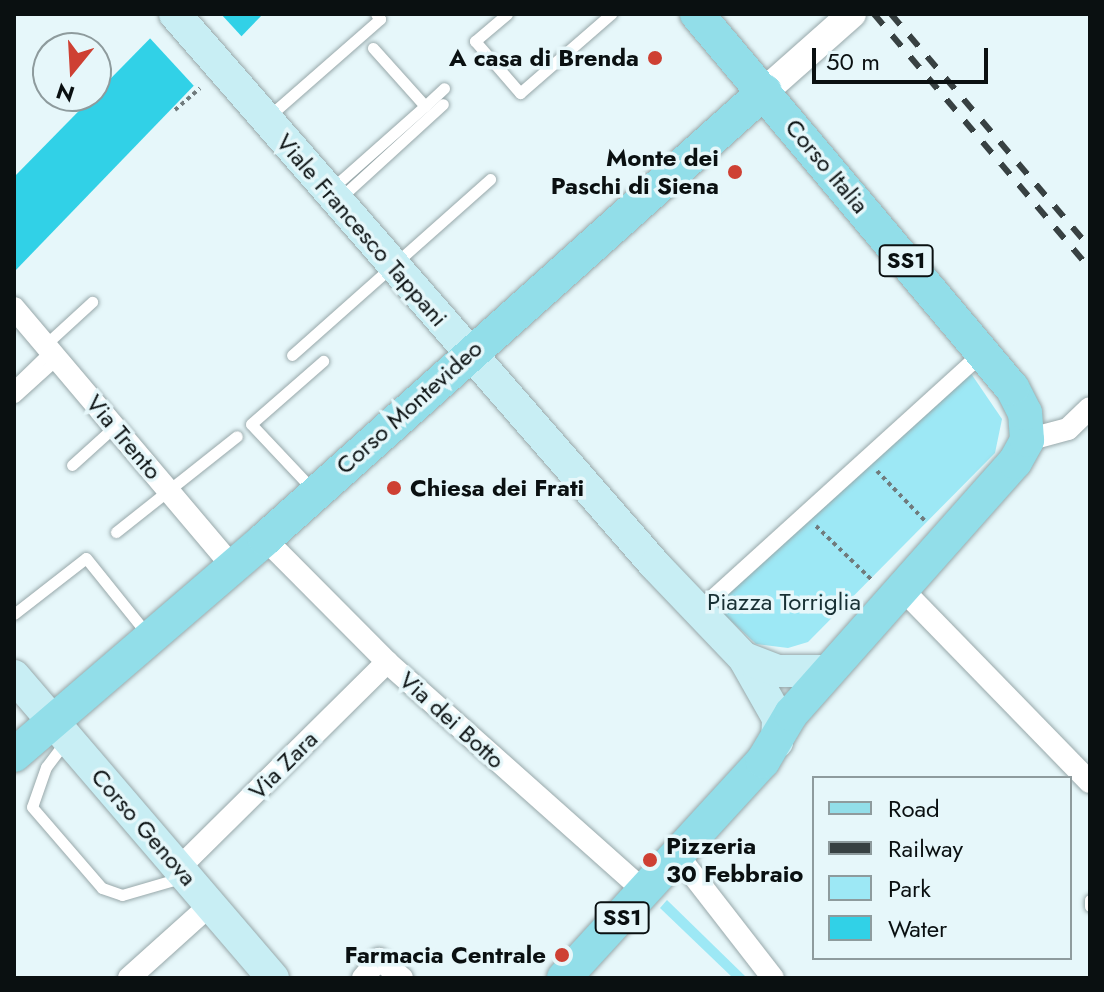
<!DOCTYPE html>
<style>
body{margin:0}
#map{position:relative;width:1104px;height:992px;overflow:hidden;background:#e6f7fa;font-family:Jost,sans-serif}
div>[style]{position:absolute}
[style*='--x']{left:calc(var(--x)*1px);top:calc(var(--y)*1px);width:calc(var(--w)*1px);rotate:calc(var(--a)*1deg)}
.green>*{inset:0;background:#9de8f5}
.water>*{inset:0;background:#31d1e7}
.pier>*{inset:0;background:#e6f7fa}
.path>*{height:4px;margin-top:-2px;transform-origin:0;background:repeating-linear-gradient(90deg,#707b7d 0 4px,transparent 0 8px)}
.roads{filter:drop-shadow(0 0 2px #98a8aa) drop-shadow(0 0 2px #98a8aa)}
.service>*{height:11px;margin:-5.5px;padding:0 5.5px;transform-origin:5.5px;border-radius:5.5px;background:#fff}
.pedestrian>*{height:16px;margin:-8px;padding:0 8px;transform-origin:8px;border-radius:8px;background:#fff}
.minor>*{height:22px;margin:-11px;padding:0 11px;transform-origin:11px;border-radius:11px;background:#fff}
.tertiary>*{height:28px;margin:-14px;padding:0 14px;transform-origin:14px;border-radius:14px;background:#fff}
.secondary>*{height:32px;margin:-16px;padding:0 16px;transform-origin:16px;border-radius:16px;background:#c8eef4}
.primary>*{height:34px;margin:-17px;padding:0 17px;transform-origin:17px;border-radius:17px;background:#92dee9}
.rail>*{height:6px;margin-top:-3px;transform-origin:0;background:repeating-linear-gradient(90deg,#384142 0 14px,transparent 0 28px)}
.dots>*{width:22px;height:22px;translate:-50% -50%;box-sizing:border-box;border:4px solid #e6f7fa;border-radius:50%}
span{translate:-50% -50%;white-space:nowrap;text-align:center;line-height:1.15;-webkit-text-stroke:7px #e6f7fa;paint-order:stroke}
.shield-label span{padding:2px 6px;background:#e6f7fa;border:2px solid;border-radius:6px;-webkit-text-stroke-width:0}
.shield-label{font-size:22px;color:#0a1011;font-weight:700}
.poi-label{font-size:24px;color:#0a1011;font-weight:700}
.right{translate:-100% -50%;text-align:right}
.left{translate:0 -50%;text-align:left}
.street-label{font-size:24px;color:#0a1011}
.park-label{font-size:24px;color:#183034}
.frame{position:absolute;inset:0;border:16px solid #0a1011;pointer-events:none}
.legend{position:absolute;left:812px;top:776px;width:260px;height:184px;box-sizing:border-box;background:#e6f7fa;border:2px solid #8e9b9d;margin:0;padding:10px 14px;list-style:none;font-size:24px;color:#0a1011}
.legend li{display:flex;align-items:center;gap:16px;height:40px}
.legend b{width:40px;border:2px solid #8e9b9d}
.north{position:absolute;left:32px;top:32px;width:80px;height:80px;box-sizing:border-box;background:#e6f7fa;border:2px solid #8e9b9d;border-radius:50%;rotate:198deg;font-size:22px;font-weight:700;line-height:32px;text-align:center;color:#0a1011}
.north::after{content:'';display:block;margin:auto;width:28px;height:36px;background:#ce4033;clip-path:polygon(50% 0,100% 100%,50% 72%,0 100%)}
.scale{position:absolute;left:812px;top:48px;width:176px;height:36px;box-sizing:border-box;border:4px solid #0a1011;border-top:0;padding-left:10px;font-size:24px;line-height:28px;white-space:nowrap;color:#0a1011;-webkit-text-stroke:6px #e6f7fa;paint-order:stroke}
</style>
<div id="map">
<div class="green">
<div style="clip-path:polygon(970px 372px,1002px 419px,995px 453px,808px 642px,788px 648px,756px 644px,712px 603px)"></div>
<div style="clip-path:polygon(667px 900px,747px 978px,733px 978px,660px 908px)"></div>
</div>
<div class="water">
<div style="clip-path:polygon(174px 14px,263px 14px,14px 272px,14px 177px)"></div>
</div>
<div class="pier">
<div style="clip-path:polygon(168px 14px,221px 14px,244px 39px,194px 86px,147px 35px)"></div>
</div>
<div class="path">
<div style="--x:175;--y:110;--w:33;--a:-41"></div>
<div style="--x:877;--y:471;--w:71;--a:46.1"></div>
<div style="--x:816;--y:526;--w:79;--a:44"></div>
</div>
<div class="roads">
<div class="service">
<div style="--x:507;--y:14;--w:42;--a:139.8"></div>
<div style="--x:475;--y:41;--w:69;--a:49.1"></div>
<div style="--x:520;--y:93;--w:121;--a:-41"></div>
<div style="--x:425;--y:106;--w:26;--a:-43"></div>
<div style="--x:268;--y:117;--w:149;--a:-41.2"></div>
<div style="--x:380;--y:19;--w:6;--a:-129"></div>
<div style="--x:330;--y:190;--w:127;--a:-41.5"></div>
<div style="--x:425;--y:106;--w:78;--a:-131.9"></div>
<div style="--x:338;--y:200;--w:142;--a:-42.4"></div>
<div style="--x:45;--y:345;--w:64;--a:-42.5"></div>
<div style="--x:292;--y:355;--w:265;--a:-41.6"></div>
<div style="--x:14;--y:386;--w:50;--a:-44.2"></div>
<div style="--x:15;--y:397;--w:57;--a:-42.1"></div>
<div style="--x:72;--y:465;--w:57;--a:-42.1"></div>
<div style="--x:315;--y:492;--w:93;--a:-133.3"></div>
<div style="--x:251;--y:424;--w:96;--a:-41.2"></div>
<div style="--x:116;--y:532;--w:154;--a:-38.4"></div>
<div style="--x:14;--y:614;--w:91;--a:-37.9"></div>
<div style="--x:86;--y:558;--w:97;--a:51.2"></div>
<div style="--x:65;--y:742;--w:31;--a:127"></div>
<div style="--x:46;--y:767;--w:42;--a:109.3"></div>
<div style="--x:32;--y:807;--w:107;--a:49.2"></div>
<div style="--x:102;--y:888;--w:21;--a:19"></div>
<div style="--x:122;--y:895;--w:65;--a:-16.2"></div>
<div style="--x:1090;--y:900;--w:6;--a:90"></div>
</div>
<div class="pedestrian">
<div style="--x:698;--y:611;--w:384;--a:-42.2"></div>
</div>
<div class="minor">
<div style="--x:14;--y:308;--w:339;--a:49.8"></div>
<div style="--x:1027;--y:440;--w:42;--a:-15"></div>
<div style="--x:1068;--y:429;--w:30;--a:-44"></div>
<div style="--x:265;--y:539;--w:173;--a:45.2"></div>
<div style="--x:387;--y:662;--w:347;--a:41.7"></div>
<div style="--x:902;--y:589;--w:269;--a:45.8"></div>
<div style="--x:679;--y:857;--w:153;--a:52.2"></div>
<div style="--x:179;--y:868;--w:293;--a:-44.7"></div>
<div style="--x:129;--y:978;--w:109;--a:-42"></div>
<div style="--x:363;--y:978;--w:25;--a:-50"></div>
<div style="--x:379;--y:959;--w:30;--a:40"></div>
</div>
<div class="tertiary">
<div style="--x:765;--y:91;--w:116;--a:-41.5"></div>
</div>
<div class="secondary">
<div style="--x:175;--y:14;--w:731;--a:48.94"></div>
<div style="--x:655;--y:565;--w:129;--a:46.3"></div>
<div style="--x:744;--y:658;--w:69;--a:60.5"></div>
<div style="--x:778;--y:718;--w:24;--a:92"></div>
<div style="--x:744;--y:658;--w:36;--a:21"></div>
<div style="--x:778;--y:671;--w:50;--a:0"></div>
<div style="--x:14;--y:676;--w:398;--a:49.4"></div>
</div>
<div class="primary">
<div style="--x:14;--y:755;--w:331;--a:-40.7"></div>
<div style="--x:265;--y:539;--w:671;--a:-41.86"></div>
<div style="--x:564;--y:978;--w:294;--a:-47.5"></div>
<div style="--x:763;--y:761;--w:55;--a:-59.2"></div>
<div style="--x:791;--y:714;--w:337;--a:-48.4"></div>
<div style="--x:1015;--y:462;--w:25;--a:-61"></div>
<div style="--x:1027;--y:440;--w:27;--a:-94"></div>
<div style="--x:1025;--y:413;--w:28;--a:-117"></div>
<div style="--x:1012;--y:388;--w:489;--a:-130.1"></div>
</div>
</div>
<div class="rail">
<div style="--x:874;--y:14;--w:334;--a:49.7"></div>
<div style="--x:891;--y:14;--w:307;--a:49.6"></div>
</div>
<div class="dots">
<div style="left:655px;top:58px;background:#ce4033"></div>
<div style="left:735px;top:172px;background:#ce4033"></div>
<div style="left:394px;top:488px;background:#ce4033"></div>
<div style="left:650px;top:860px;background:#ce4033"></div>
<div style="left:562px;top:955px;background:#ce4033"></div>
</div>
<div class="shield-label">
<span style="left:906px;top:261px">SS1</span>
<span style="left:622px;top:918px">SS1</span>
</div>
<div class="poi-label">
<span class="right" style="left:639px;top:58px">A casa di Brenda</span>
<span class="right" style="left:719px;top:172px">Monte dei<br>Paschi di Siena</span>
<span class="left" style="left:410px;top:488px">Chiesa dei Frati</span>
<span class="left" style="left:666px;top:860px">Pizzeria<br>30 Febbraio</span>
<span class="right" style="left:546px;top:955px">Farmacia Centrale</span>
</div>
<div class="street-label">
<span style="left:827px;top:166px;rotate:50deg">Corso Italia</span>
<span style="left:362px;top:230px;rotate:49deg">Viale Francesco Tappani</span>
<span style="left:409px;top:407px;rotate:-42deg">Corso Montevideo</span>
<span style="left:124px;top:437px;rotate:50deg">Via Trento</span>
<span style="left:452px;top:720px;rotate:42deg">Via dei Botto</span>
<span style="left:283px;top:765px;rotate:-45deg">Via Zara</span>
<span style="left:144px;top:827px;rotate:49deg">Corso Genova</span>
</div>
<div class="park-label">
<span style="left:784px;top:602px">Piazza Torriglia</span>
</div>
<div class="frame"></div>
<ul class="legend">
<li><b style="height:10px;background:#92dee9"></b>Road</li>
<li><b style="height:10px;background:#384142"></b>Railway</li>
<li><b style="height:22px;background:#9de8f5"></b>Park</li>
<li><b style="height:22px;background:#31d1e7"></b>Water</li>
</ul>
<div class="north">N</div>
<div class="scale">50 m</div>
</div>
